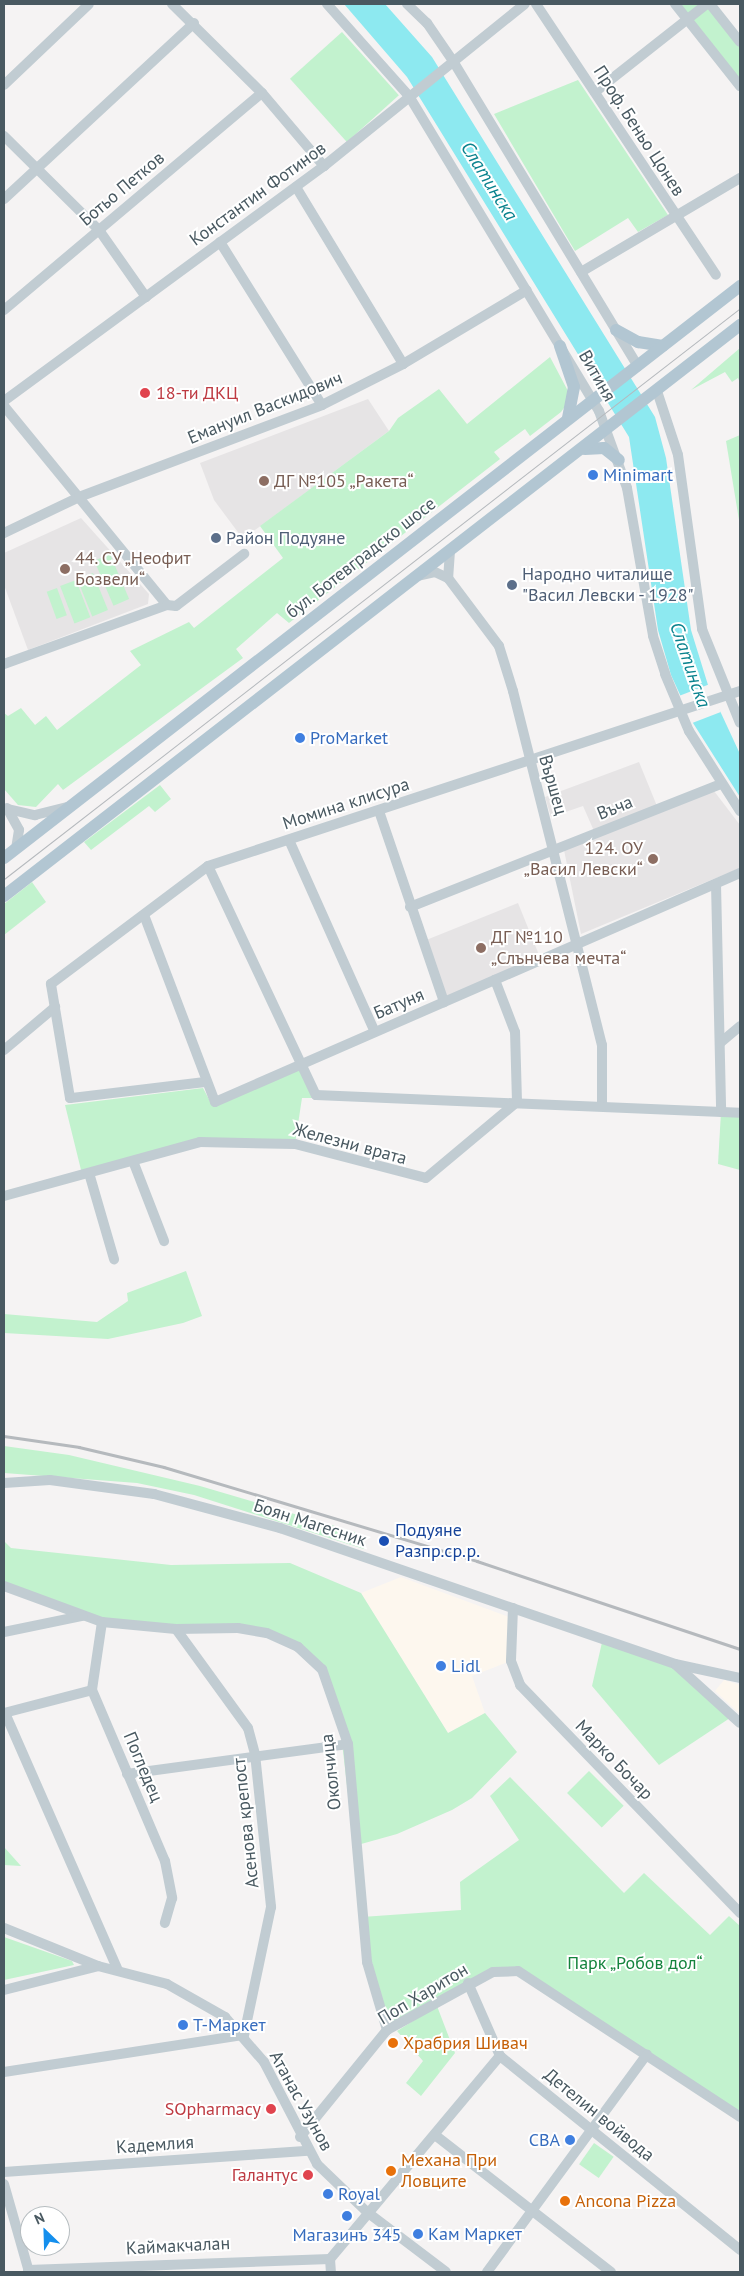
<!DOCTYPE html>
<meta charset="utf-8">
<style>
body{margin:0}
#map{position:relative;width:744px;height:2276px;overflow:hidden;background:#f5f3f3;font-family:"PT Sans",sans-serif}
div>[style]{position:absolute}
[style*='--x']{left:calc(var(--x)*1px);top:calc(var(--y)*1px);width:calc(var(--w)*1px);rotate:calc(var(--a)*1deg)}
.commercial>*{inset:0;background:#fdf7ee}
.education>*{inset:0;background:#e6e4e5;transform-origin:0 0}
.green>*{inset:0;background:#c2f2ce;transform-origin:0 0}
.water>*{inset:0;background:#8de9f0}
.pier>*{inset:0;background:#f5f3f3;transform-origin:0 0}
.minor>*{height:10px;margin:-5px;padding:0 5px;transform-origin:5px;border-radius:5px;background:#c1ccd2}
.major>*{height:12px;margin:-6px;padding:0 6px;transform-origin:6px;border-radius:6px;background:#b2c6d2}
.tram>*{height:1px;margin:-0.5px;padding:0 0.5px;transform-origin:0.5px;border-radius:0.5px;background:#b5b9bd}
.rail>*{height:2.5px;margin:-1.25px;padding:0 1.25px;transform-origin:1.25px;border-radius:1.25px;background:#b5b9bd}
.dots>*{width:14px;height:14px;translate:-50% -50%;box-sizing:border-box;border:2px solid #fff;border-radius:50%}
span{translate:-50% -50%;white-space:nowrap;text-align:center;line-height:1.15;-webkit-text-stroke:4px #fff;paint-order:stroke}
.street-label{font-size:18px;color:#495961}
.health-label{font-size:18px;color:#be3a42}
.left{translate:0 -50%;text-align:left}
.right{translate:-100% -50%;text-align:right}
.shop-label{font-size:18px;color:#366cbe}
.education-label{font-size:18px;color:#785e54}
.service-label{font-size:18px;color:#4e5e75}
.transit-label{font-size:18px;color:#164399}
.park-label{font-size:18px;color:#14833d}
.food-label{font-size:18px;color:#c56008}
.water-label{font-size:19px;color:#0a838e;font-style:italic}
.frame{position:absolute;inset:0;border:5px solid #495961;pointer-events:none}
.north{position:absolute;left:20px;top:2206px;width:50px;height:50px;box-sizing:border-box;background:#fff;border:1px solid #b6bdc0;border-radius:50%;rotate:336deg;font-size:14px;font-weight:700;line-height:20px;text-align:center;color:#495961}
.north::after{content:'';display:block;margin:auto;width:18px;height:22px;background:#158fed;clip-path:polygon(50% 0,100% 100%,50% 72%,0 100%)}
</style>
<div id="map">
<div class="commercial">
<div style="clip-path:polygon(401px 1577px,509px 1617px,508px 1662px,472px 1676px,485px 1713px,448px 1733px,361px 1593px)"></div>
<div style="clip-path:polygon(724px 1680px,740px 1685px,740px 1714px,715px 1691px)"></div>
</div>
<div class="education">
<div style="clip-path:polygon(368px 399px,389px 431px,243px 539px,214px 500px,200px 463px)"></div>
<div style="clip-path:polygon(81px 518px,149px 594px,148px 604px,28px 650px,4px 585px,4px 553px)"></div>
<div style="clip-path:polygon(639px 762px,657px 806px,594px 831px,583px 806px,551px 817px,545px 797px)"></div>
<div style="clip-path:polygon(714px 791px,740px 825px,740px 868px,581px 934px,564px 850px)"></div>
<div style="left:518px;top:903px;width:61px;height:103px;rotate:68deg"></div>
</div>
<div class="green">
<div style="clip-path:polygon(675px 4px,710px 4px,740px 42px,740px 86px)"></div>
<div style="left:342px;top:32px;width:85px;height:70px;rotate:48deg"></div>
<div style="clip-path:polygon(578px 80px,668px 215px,638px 232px,628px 218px,575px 251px,494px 114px)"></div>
<div style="clip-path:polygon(740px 348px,740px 383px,738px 378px,732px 382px,725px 372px,691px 390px)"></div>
<div style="clip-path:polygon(550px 357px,568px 391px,569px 401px,561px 412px,530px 436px,525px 429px,494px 452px,500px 459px,289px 623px,277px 613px,236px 649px,243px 658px,63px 790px,58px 784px,36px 807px,18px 805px,4px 789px,4px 713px,8px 716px,21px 708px,35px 725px,46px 716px,57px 730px,141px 665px,130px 651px,189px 622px,194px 628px,283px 558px,260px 526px,389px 431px,398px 418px,439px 389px,467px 424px)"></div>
<div style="clip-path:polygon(740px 435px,740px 519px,739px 520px,726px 441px)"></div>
<div style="left:110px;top:554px;width:49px;height:17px;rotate:67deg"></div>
<div style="left:93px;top:573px;width:40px;height:17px;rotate:68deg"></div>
<div style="left:76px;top:580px;width:40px;height:17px;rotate:69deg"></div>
<div style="left:57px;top:588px;width:29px;height:11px;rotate:70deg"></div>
<div style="clip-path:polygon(160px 785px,171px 799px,155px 812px,149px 806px,91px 850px,84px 842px)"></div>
<div style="clip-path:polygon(32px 882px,46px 902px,4px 935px,4px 904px)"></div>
<div style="clip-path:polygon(298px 1067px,313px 1098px,302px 1098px,295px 1144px,200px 1142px,82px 1174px,65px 1105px,203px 1088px,212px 1105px)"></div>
<div style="clip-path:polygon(721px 1112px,740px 1113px,740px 1170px,718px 1164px)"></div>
<div style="clip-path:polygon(186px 1271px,202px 1316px,183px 1323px,108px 1339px,4px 1333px,4px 1314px,97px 1322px,128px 1301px,127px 1293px)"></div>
<div style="clip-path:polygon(4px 1446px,69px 1455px,200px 1486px,355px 1532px,353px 1538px,365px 1543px,364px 1549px,194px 1495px,137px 1483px,4px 1473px)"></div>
<div style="clip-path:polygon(4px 1541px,11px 1548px,171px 1565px,290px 1563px,361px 1593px,448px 1733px,485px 1713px,517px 1752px,472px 1798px,452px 1810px,397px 1834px,354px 1846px,338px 1708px,311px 1657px,267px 1633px,102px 1622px,4px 1586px)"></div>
<div style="clip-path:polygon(603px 1638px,675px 1664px,733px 1716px,659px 1765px,592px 1686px)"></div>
<div style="left:589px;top:1771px;width:49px;height:31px;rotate:45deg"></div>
<div style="clip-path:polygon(510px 1777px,624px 1893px,644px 1873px,710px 1935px,729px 1916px,740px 1926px,740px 2117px,518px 1971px,493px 1972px,387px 2030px,362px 1917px,461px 1910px,460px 1882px,519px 1840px,490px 1796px)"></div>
<div style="clip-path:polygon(4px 1847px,21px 1866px,4px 1865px)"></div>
<div style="clip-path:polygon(4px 1937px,72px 1961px,74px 1965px,4px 1980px)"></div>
<div style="clip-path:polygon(437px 2006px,455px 2053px,421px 2096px,406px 2083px,423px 2061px,397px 2031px)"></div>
<div style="left:594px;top:2143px;width:24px;height:26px;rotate:35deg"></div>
</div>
<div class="water">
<div style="clip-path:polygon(344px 4px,385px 4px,432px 57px,655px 417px,666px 458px,691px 630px,708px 685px,740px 754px,740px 797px,693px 723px,671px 675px,658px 630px,629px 437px,407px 77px)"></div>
</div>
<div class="pier">
<div style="left:710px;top:684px;width:30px;height:34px;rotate:69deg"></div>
</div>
<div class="minor">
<div style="--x:172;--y:4;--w:127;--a:44.7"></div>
<div style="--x:262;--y:93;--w:96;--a:49.7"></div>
<div style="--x:327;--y:4;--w:123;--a:48.3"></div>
<div style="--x:409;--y:96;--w:368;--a:58.9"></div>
<div style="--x:599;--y:411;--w:82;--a:70"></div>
<div style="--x:627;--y:488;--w:150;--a:80"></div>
<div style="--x:653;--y:636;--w:40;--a:72"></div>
<div style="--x:665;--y:674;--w:62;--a:67.2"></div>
<div style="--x:689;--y:731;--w:95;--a:57.5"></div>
<div style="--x:407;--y:4;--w:28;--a:44"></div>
<div style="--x:427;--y:23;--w:46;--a:55.6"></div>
<div style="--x:453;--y:61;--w:357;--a:58.8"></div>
<div style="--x:536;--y:4;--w:325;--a:56.4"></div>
<div style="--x:675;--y:4;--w:105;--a:51.6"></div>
<div style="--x:710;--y:4;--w:48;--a:51.7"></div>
<div style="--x:4;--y:85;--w:117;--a:-43.6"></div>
<div style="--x:595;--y:92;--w:142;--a:-38.2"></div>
<div style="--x:4;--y:136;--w:134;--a:44.7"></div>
<div style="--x:99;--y:230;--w:82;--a:55"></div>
<div style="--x:296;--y:187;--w:207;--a:58.8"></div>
<div style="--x:4;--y:199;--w:259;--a:-42.8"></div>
<div style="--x:220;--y:242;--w:192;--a:58"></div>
<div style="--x:581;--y:272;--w:185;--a:-30.6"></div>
<div style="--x:4;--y:310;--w:337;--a:-40.1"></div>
<div style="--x:657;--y:391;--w:67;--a:71.8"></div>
<div style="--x:678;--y:455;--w:176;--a:82.1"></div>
<div style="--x:702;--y:629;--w:101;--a:68"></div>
<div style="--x:4;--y:401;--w:397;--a:-36.3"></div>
<div style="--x:324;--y:166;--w:258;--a:-38.9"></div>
<div style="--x:4;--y:406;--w:257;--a:50.7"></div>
<div style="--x:4;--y:533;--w:83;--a:-25.6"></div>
<div style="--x:79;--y:497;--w:260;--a:-20.7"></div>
<div style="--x:322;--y:405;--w:91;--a:-26.8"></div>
<div style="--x:403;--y:364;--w:144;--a:-30.8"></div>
<div style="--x:450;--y:551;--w:27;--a:94"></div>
<div style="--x:448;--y:578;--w:85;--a:53.1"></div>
<div style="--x:499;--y:646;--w:47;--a:72.7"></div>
<div style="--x:513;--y:691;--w:365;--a:75.9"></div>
<div style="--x:602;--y:1045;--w:61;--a:90"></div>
<div style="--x:418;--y:576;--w:17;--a:-13"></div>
<div style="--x:435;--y:572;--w:14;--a:25"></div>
<div style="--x:4;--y:664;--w:173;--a:-19.9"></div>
<div style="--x:167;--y:605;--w:9;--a:6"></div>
<div style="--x:176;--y:606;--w:86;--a:-37.4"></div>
<div style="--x:7;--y:808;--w:25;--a:61"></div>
<div style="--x:19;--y:830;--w:18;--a:99"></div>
<div style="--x:8;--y:809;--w:28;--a:13"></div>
<div style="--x:35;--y:815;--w:34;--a:-14"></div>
<div style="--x:379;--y:811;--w:202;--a:71.2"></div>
<div style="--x:289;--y:840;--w:210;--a:65.9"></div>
<div style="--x:208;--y:866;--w:253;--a:64.8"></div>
<div style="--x:316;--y:1095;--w:424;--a:2.4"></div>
<div style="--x:716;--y:884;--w:228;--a:88.7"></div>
<div style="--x:410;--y:907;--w:334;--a:-21.6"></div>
<div style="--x:144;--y:915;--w:200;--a:69.2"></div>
<div style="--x:215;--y:1102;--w:573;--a:-23.57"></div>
<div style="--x:720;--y:1043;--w:26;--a:-40"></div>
<div style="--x:4;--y:1050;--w:67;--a:-40.1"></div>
<div style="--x:205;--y:1082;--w:136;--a:173.2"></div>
<div style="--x:70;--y:1098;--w:116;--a:-99.5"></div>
<div style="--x:51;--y:984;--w:196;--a:-36.9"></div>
<div style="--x:208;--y:866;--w:560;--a:-18.21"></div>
<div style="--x:133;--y:1161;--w:86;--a:68.8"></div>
<div style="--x:89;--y:1173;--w:90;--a:73.8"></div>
<div style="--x:4;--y:1196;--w:203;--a:-15.4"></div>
<div style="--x:200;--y:1142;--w:95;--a:1.2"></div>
<div style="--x:295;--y:1144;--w:135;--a:14.5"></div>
<div style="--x:426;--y:1178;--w:119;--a:-39.9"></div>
<div style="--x:517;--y:1102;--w:70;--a:-91.6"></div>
<div style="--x:515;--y:1032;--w:56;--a:-111"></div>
<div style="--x:4;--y:1483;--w:46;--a:-3.7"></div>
<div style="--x:50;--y:1480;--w:105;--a:7.7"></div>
<div style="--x:154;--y:1494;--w:131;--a:15.1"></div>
<div style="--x:280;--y:1528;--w:418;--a:19"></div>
<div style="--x:675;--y:1664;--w:66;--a:12.2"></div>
<div style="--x:4;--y:1586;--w:104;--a:20.2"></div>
<div style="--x:102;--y:1622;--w:74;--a:5.4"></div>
<div style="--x:176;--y:1629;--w:62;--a:-0.9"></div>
<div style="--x:238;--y:1628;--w:29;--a:10"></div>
<div style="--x:267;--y:1633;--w:34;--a:24"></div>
<div style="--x:298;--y:1647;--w:33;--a:43"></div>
<div style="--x:322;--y:1669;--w:79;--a:70.9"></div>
<div style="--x:348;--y:1744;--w:219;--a:85"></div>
<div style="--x:367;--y:1962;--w:71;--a:73.6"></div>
<div style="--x:513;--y:1608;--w:53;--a:92.2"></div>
<div style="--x:511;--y:1661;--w:26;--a:69"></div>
<div style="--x:520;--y:1685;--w:317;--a:46"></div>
<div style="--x:102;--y:1622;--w:69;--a:98.4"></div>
<div style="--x:92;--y:1690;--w:186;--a:66.9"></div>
<div style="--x:165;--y:1861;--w:38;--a:79"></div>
<div style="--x:172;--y:1898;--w:26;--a:106"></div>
<div style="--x:176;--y:1629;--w:122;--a:54"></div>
<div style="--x:248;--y:1728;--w:27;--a:75"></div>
<div style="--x:255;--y:1754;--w:154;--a:84"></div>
<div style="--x:271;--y:1907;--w:131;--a:101.9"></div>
<div style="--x:4;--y:1632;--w:80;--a:-11.6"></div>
<div style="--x:676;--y:1665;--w:86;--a:42.2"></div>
<div style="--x:4;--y:1713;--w:91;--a:-14.6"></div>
<div style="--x:5;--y:1713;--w:281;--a:66.3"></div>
<div style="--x:127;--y:1774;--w:223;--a:-7.7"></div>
<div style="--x:4;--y:1928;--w:101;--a:22"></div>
<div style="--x:98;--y:1966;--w:71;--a:14.6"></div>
<div style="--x:167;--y:1984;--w:67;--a:29.6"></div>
<div style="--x:225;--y:2017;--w:60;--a:49.1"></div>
<div style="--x:264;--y:2062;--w:115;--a:62.5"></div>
<div style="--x:317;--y:2164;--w:69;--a:43.8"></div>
<div style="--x:367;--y:2212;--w:99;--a:37.2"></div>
<div style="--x:468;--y:1983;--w:80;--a:66.3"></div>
<div style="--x:500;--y:2056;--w:309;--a:38.9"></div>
<div style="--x:4;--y:1990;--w:97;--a:-14.3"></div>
<div style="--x:4;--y:2072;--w:243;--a:-8.8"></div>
<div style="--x:435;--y:2135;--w:223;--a:37.9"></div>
<div style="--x:300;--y:2137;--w:138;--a:-50.9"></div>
<div style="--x:387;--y:2030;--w:121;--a:-28.7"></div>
<div style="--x:493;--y:1972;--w:25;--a:-2"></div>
<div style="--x:518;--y:1971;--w:266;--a:33.3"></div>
<div style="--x:4;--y:2172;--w:305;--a:-4"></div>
<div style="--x:4;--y:2184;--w:91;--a:74.1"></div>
<div style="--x:330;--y:2259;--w:265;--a:-50.1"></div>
<div style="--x:330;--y:2259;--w:13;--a:86"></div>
<div style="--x:28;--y:2270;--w:302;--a:-2.1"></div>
<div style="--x:487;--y:2272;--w:270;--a:-53.7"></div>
</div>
<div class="major">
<div style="--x:616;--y:330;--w:25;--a:29"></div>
<div style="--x:638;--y:342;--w:25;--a:9"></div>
<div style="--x:560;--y:346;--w:43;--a:71.1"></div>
<div style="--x:574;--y:387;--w:32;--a:101"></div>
<div style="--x:585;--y:449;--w:19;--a:-3"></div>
<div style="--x:604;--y:448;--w:19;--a:39"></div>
<div style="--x:4;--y:858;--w:932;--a:-37.85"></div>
<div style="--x:4;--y:896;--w:932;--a:-37.8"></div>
</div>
<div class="tram">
<div style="--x:4;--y:879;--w:932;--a:-37.8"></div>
</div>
<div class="rail">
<div style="--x:4;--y:1436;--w:76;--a:8.3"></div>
<div style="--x:79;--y:1447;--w:87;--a:13.2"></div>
<div style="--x:164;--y:1467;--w:327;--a:16.7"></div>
<div style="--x:477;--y:1561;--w:277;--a:18.5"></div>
</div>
<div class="dots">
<div style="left:145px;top:393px;background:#e0444e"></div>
<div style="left:593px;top:475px;background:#3f7fe0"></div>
<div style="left:264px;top:481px;background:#8d6e63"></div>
<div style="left:216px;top:538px;background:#5c6f8a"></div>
<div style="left:65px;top:569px;background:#8d6e63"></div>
<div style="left:512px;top:585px;background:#5c6f8a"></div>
<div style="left:300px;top:738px;background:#3f7fe0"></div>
<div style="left:653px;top:859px;background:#8d6e63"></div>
<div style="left:481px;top:948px;background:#8d6e63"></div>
<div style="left:384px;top:1541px;background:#1a4fb4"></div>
<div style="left:441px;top:1666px;background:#3f7fe0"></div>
<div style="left:183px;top:2025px;background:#3f7fe0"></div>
<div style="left:393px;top:2043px;background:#e8710a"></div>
<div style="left:271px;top:2109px;background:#e0444e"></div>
<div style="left:570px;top:2140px;background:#3f7fe0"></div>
<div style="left:391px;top:2171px;background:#e8710a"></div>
<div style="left:308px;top:2175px;background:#e0444e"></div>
<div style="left:328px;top:2194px;background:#3f7fe0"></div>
<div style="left:565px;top:2201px;background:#e8710a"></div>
<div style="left:347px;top:2216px;background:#3f7fe0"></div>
<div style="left:418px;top:2234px;background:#3f7fe0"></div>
</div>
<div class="street-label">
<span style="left:639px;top:131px;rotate:57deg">Проф. Беньо Цонев</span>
<span style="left:122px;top:189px;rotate:-40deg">Ботьо Петков</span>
<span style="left:258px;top:194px;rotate:-36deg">Константин Фотинов</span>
<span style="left:597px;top:376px;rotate:60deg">Витиня</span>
<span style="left:265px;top:408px;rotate:-22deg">Емануил Васкидович</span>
<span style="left:361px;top:558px;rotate:-38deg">бул. Ботевградско шосе</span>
<span style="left:553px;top:785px;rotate:74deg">Вършец</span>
<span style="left:346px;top:804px;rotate:-18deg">Момина клисура</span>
<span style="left:615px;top:808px;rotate:-22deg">Въча</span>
<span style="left:399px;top:1004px;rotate:-23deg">Батуня</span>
<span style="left:350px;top:1144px;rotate:15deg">Железни врата</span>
<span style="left:310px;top:1523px;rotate:18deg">Боян Магесник</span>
<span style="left:614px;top:1760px;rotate:46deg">Марко Бочар</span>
<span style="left:143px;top:1767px;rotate:67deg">Погледец</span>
<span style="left:331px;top:1772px;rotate:-96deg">Околчица</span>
<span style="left:246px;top:1823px;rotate:-96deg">Асенова крепост</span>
<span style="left:423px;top:1994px;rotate:-31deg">Поп Харитон</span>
<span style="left:301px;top:2101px;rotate:61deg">Атанас Узунов</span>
<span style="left:599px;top:2115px;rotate:39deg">Детелин войвода</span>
<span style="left:155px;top:2145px;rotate:-4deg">Кадемлия</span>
<span style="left:178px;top:2246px;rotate:-3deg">Каймакчалан</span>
</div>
<div class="health-label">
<span class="left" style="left:156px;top:393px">18-ти ДКЦ</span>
<span class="right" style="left:261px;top:2109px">SOpharmacy</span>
<span class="right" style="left:298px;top:2175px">Галантус</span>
</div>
<div class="shop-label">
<span class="left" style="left:603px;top:475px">Minimart</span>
<span class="left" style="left:310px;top:738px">ProMarket</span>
<span class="left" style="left:451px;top:1666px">Lidl</span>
<span class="left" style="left:193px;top:2025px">Т-Маркет</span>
<span class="right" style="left:560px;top:2140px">CBA</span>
<span class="left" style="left:338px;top:2194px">Royal</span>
<span class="left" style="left:428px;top:2234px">Кам Маркет</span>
<span style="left:347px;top:2235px">Магазинъ 345</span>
</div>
<div class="education-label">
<span class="left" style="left:274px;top:481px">ДГ №105 „Ракета“</span>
<span class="left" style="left:75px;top:569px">44. СУ „Неофит<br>Бозвели“</span>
<span class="right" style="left:643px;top:859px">124. ОУ<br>„Васил Левски“</span>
<span class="left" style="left:491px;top:948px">ДГ №110<br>„Слънчева мечта“</span>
</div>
<div class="service-label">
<span class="left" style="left:226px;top:538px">Район Подуяне</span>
<span class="left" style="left:522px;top:585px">Народно читалище<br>"Васил Левски - 1928"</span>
</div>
<div class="transit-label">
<span class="left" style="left:395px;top:1541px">Подуяне<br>Разпр.ср.р.</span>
</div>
<div class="park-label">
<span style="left:635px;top:1963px">Парк „Робов дол“</span>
</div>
<div class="food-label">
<span class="left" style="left:403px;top:2043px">Храбрия Шивач</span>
<span class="left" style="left:401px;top:2171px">Механа При<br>Ловците</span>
<span class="left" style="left:575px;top:2201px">Ancona Pizza</span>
</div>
<div class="water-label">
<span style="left:489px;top:181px;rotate:58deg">Слатинска</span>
<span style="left:690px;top:665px;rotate:71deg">Слатинска</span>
</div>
<div class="frame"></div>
<div class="north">N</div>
</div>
